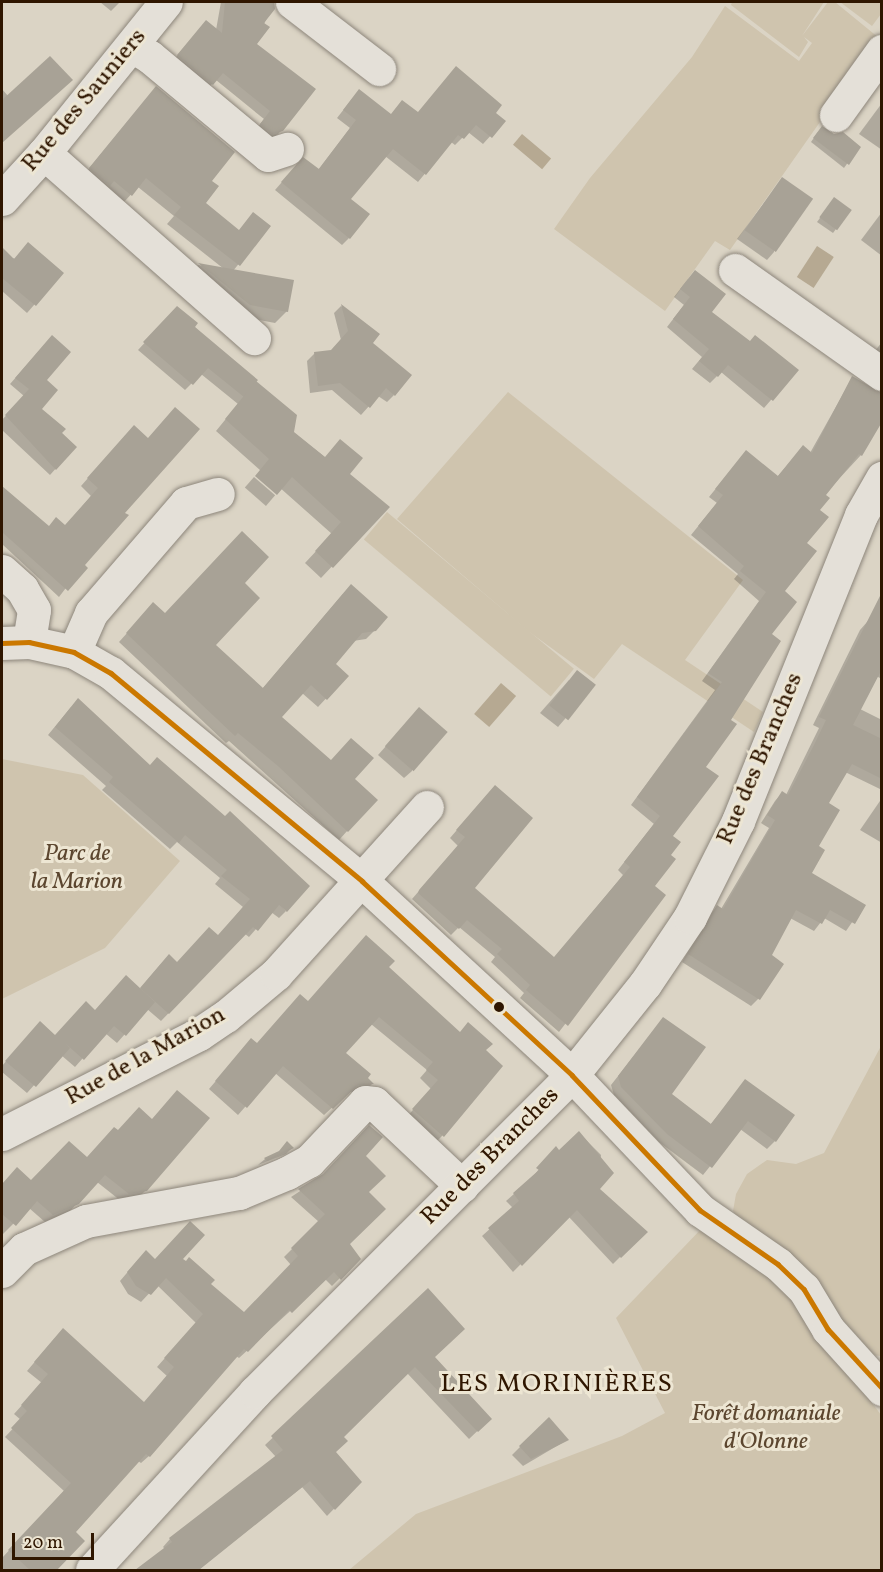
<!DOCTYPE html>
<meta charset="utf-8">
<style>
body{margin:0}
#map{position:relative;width:883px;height:1572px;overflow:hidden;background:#dbd4c5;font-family:Vollkorn,serif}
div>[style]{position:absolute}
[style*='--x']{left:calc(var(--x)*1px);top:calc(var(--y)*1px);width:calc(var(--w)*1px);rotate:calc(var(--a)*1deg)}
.green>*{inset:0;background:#cfc4ae;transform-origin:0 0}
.water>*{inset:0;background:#b6a992;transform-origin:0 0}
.shadow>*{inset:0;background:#0003;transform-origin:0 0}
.building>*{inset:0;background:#a8a296;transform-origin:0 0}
.roads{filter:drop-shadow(0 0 2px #8d867b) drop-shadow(0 0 2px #8d867b)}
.minor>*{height:33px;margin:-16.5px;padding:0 16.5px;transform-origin:16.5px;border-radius:16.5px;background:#e4e0d8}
.bus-1>*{height:4.5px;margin:-2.25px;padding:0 2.25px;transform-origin:2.25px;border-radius:2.25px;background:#cb7800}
.dots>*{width:16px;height:16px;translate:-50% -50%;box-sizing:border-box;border:3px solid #ede6d3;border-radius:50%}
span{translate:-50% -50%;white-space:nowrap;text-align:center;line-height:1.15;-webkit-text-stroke:6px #ede6d3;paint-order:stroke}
.street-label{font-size:24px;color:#2f1600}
.park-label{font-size:24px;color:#5c462f;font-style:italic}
.neighbourhood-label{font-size:26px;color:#2f1600;letter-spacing:1.5px}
.frame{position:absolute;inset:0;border:3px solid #2f1600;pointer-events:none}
.scale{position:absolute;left:12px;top:1533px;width:82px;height:27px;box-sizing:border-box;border:3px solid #2f1600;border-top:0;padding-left:8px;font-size:18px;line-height:21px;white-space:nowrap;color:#2f1600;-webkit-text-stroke:4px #ede6d3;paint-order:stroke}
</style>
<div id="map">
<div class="green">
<div style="clip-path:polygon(732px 2px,824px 2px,802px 36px,828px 2px,835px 2px,879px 38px,730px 250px,715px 241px,665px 311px,554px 229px,590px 178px,692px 57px,725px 6px,799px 61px,812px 43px,804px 37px,808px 42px,799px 57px,731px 5px)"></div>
<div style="clip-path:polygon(840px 2px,881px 2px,881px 14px,872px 26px)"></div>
<div style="clip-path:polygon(508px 392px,743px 580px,685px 660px,763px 712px,754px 732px,622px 644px,594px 679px,528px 631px,397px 519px)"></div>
<div style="left:387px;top:512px;width:244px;height:36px;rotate:40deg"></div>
<div style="clip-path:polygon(2px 759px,83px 775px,180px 861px,105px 948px,2px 999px)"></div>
<div style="clip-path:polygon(881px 1046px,881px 1356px,870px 1355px,746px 1232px,733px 1211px,736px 1194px,747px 1174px,767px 1160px,796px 1164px,824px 1153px)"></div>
<div style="clip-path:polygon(703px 1227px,746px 1248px,797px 1301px,881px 1415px,881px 1570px,349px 1570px,416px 1514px,622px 1436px,665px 1413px,616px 1318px)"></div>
</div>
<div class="water">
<div style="left:522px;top:134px;width:38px;height:14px;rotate:40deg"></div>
<div style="left:817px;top:246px;width:20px;height:37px;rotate:33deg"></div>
<div style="left:501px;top:683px;width:20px;height:41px;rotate:41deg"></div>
</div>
<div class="shadow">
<div style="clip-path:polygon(100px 2px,120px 2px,111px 11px)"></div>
<div style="clip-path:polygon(221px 2px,274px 2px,255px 44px,282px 130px,274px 138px,254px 132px,264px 119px,216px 80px,205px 91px,171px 63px,199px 30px,216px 30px)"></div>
<div style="clip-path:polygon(63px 87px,2px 141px,2px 89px,8px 96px)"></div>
<div style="clip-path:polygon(148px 97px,210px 181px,204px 203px,238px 231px,269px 226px,233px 271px,287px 311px,275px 323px,238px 316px,188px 276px,198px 265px,224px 269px,167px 224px,174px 216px,138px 187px,123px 203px,82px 177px)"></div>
<div style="clip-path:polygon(352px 99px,391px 115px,494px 113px,504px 121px,483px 144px,468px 132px,455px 145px,451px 142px,418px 182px,385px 156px,349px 199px,349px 238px,342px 245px,275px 190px,296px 166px,318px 170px,350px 128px,337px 118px)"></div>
<div style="clip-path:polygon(882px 103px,882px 150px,859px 134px)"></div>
<div style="clip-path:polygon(818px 132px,859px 147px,844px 168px,811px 142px)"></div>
<div style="clip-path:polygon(782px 179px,774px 252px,767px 260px,737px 239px)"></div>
<div style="clip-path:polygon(831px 203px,850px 210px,833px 233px,817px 222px)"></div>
<div style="clip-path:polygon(882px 212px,882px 256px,861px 240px)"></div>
<div style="clip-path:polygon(9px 257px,62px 273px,27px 313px,2px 291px,2px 265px)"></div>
<div style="clip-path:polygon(688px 279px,710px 313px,749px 343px,797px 370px,764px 408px,721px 372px,710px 383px,692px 369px,702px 357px,667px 327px,684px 305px,674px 297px)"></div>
<div style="clip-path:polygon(341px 306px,378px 335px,370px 344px,394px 395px,387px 402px,378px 396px,361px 415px,332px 390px,310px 393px,307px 361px,315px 353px,330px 352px,341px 340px,334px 313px)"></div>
<div style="clip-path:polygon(177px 308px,293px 432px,388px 507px,321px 578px,305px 563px,332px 534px,216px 431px,238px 404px,201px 374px,185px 390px,138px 350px)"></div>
<div style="clip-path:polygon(882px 342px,882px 365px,871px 356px)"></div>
<div style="clip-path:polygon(46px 343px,40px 410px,75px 447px,50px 475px,2px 430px,2px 420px,24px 396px,10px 384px)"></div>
<div style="clip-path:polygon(852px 378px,861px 455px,824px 495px,782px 592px,770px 635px,671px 837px,669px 855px,653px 886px,664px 895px,559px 1032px,520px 998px,524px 993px,491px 962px,495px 957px,459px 927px,451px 935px,412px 899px,458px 846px,450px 838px,488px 794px,473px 888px,554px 959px,623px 875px,618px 870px,654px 824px,631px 805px,715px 690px,702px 681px,759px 601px,734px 579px,738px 574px,691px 535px,717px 503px,709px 497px,739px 460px,777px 477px,803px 447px,810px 453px)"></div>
<div style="clip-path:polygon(126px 435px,123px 513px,59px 597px,2px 544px,2px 487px,48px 527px,65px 527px,91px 496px,81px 486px)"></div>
<div style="left:254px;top:477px;width:28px;height:14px;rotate:41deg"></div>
<div style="clip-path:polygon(243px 583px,213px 645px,262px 689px,343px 594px,375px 630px,366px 639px,353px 641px,334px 664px,347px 676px,318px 707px,302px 693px,280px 718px,375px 800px,339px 840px,229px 741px,226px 743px,119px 642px,145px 613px,165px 615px)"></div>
<div style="clip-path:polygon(882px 605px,882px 679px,876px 676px,860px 709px,882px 720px,882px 790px,845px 772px,827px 804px,810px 874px,864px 905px,846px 931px,824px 918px,814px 931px,790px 918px,770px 956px,758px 999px,751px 1006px,682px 962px,710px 914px,717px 907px,721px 909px,769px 828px,761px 823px,775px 801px,782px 793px,786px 795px,819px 728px,813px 725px,860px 630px)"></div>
<div style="clip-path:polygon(569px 680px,594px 685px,558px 727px,540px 713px)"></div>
<div style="clip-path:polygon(71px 707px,286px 911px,279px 918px,271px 912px,249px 937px,245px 934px,161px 1021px,147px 1009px,117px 1043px,105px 1033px,75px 1067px,61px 1055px,27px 1093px,2px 1072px,2px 1066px,32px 1031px,55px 1037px,139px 990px,161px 964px,177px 964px,218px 937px,243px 907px,215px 884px,220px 878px,177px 842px,170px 849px,102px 790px,106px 786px,48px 735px)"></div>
<div style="clip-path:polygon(412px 717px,412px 771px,404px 778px,378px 755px)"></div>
<div style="clip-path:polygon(882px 798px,882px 843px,860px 830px)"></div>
<div style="clip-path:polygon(387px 967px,459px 1033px,484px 1050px,442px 1136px,435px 1143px,406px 1118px,431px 1089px,420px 1078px,427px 1070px,371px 1024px,344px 1054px,372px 1084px,365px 1091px,349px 1092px,324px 1115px,275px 1073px,238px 1115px,209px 1089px,244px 1048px,257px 1045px,307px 1003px)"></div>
<div style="clip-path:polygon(663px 1019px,670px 1095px,710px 1125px,746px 1081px,775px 1141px,767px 1149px,740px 1129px,703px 1175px,659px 1142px,614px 1095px,611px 1085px)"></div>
<div style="clip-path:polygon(152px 1120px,146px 1190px,138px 1198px,121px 1201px,97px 1182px,70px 1211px,45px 1222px,29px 1208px,2px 1235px,2px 1185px,17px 1169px,31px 1182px,87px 1159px,118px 1132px)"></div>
<div style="clip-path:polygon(579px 1133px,601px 1155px,598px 1189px,645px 1232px,613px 1264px,568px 1216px,513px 1272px,482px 1236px,513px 1208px,506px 1201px,532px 1178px,549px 1156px,559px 1152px)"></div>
<div style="clip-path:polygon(292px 1148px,286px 1154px,258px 1165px,265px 1159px)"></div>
<div style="clip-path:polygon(364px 1156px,367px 1192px,348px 1244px,359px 1259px,332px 1286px,325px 1279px,239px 1358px,236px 1356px,149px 1456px,141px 1463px,138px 1461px,74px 1533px,83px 1541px,55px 1570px,2px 1570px,2px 1558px,64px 1491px,5px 1437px,21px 1420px,14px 1414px,42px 1383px,27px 1371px,55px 1338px,144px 1403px,167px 1376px,157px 1367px,196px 1323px,157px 1285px,141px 1302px,128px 1294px,120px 1281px,138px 1260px,181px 1259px,244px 1314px,291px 1265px,284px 1257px,319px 1222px,291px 1197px,323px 1176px)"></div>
<div style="clip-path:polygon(428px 1291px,433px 1357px,490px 1419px,469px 1439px,407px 1373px,342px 1437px,334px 1452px,360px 1482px,327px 1516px,302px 1487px,198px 1570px,190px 1565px,183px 1570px,139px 1570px,165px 1549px,163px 1547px,170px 1539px,276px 1457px,265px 1445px)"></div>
<div style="clip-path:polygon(548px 1419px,567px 1440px,523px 1466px,512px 1455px)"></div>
</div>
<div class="building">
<div style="clip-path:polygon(225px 2px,274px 2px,275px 9px,264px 23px,270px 27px,257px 44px,316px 89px,283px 131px,272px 134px,260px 124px,270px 111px,223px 73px,213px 85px,177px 55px,206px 20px,222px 33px)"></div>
<div style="clip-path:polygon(50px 56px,73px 80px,2px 143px,2px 100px)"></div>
<div style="clip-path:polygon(456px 66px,502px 105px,496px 113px,506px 121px,492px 138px,476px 125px,464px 139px,458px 135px,426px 175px,393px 149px,351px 199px,370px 214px,350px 239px,281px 182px,303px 157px,319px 169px,356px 120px,343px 110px,359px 89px,391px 114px,402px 100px,418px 112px)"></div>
<div style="clip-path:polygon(156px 86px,235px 152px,212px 181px,219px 186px,206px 203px,239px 230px,253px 212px,271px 226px,240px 266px,174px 215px,181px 207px,146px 178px,132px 196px,114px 181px,110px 186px,89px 168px)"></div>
<div style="clip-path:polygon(822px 126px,834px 134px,843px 132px,861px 147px,849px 165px,813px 138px)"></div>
<div style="left:782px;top:177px;width:38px;height:65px;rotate:35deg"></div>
<div style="left:834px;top:197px;width:22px;height:25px;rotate:36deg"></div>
<div style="clip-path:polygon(28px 242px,64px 273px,36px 306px,2px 278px,2px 247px,14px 259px)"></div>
<div style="clip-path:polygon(198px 263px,294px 280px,288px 312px,250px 305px)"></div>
<div style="clip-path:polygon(695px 270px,726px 294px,712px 312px,750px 341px,755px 335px,799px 370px,773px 401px,728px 365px,718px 377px,699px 361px,709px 349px,673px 319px,690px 297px,680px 289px)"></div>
<div style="clip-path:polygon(341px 304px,380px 334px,373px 343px,412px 375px,395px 396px,386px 388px,370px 408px,340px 383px,318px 386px,314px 352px,331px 350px,348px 331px)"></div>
<div style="clip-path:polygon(177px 306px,198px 323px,195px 327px,258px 380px,244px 397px,208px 368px,193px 385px,143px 342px)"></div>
<div style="clip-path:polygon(52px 335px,71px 352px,47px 380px,58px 390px,42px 409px,66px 429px,62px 433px,77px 447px,56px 470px,5px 415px,29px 389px,15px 378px)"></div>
<div style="clip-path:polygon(852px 376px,882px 393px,882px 422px,862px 456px,859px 454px,826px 495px,830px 498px,820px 510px,829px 517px,807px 543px,817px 551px,785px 591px,797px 602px,772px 634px,781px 641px,731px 720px,737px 724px,706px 767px,719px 776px,673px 836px,681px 842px,671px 855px,676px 859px,655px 886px,666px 895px,568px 1026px,526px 990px,530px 985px,497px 954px,502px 949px,467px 920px,459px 929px,418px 893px,419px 890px,465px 837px,456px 830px,495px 785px,533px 818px,475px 888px,554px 957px,630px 867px,624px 862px,660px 816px,637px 797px,722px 682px,708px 673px,766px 592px,740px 571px,744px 566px,698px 526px,723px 495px,715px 489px,746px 450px,778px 476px,803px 445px,812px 453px)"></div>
<div style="clip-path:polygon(256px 381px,297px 415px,294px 432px,325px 457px,340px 439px,363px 458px,350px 474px,390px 507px,333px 568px,315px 551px,341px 522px,292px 477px,277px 495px,255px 476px,269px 459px,225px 419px)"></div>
<div style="clip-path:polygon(175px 407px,200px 429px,125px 513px,129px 515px,85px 565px,88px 568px,68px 591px,2px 532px,2px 486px,49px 526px,56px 517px,65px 525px,98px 488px,87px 478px,134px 425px,148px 438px)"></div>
<div style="clip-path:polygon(242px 531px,269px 557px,245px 583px,260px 598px,216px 645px,263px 688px,351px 584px,388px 617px,376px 631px,362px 633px,336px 664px,349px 676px,327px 700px,311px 685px,282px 717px,331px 760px,351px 738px,374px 758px,355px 779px,378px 800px,348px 832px,278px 766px,238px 733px,235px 736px,126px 633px,153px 602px,165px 613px)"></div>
<div style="clip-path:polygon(882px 592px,882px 669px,853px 725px,882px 739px,882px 779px,852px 764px,829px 803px,840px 810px,819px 846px,825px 850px,812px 873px,866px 905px,855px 924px,830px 910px,822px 924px,796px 910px,772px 955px,784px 964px,760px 1000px,688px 954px,717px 905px,723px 909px,775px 820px,767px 815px,782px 791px,788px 795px,814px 745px,826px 720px,819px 717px)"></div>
<div style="left:577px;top:670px;width:24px;height:45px;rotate:38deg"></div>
<div style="clip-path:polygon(78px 698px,150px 765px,157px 757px,225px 816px,230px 811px,310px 886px,287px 912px,279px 905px,258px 931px,253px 927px,169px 1014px,140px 988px,169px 954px,177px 962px,209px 927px,218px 935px,250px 899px,221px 876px,227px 870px,185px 835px,179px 843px,109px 782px,113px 777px,55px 727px)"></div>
<div style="left:419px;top:707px;width:38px;height:52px;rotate:41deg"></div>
<div style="clip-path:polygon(366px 935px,395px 961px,389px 967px,460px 1032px,468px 1022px,493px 1044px,486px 1050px,503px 1066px,444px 1137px,412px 1109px,438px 1080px,426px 1070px,433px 1062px,379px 1017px,346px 1053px,371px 1074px,368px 1078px,374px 1084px,358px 1085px,333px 1109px,283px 1066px,247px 1108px,215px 1081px,251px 1038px,257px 1043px,300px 994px,308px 1001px)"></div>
<div style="clip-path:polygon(126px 975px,155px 1002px,126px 1036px,114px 1026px,84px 1060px,65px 1043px,70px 1048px,36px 1087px,5px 1061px,40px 1021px,55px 1035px,86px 1001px,95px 1010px)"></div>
<div style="clip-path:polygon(663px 1017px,706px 1047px,672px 1094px,711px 1124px,745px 1079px,795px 1115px,776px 1142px,748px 1121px,712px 1168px,667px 1134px,621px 1087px,618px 1076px)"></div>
<div style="clip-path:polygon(177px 1090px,210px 1118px,147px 1191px,129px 1194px,105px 1175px,79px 1204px,53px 1215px,37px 1201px,16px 1226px,2px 1214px,2px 1184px,17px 1167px,31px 1180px,69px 1141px,87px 1157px,114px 1127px,118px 1130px,139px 1107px,152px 1119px)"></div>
<div style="clip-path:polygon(369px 1125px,383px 1137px,366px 1156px,386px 1176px,369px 1192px,386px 1209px,350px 1244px,361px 1259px,341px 1280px,334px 1272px,292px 1313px,289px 1310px,248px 1352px,244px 1349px,150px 1457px,146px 1454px,76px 1532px,85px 1541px,57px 1570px,30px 1570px,8px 1550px,71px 1483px,11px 1428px,27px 1411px,21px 1405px,48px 1374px,34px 1362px,63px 1328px,144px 1402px,174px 1367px,164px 1358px,203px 1314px,166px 1278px,151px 1295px,136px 1286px,127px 1272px,146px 1250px,155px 1259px,190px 1221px,205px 1235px,183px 1259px,186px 1261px,189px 1257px,215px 1280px,211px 1284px,244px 1312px,298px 1256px,291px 1248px,325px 1214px,298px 1189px,323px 1174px)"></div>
<div style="clip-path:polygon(579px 1131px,614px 1173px,600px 1189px,648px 1232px,621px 1258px,577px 1210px,522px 1266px,488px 1228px,519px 1201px,513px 1193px,539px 1170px,536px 1168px,556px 1146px,559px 1150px)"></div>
<div style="clip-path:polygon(287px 1141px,294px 1148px,267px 1161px,264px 1158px,279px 1151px)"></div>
<div style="clip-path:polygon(428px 1288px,465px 1329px,435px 1357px,492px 1419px,478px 1432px,415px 1367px,344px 1437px,348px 1441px,336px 1452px,362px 1482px,335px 1510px,310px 1481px,199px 1570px,135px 1570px,172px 1542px,169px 1538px,283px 1450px,271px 1436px)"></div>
<div style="clip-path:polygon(549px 1417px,569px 1440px,531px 1459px,519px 1446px)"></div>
</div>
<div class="roads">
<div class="minor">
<div style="--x:292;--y:2;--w:110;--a:37.6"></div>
<div style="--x:132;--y:46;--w:21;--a:31"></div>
<div style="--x:150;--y:57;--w:153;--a:39.7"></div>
<div style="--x:268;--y:155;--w:20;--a:-18"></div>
<div style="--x:836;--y:115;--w:79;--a:-54.3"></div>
<div style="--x:44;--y:153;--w:280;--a:41.4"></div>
<div style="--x:2;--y:199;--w:62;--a:-47.6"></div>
<div style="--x:44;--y:153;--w:194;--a:-51.1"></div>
<div style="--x:735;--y:270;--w:180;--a:35.3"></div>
<div style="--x:2;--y:571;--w:27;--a:42"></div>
<div style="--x:22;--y:589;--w:24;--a:60"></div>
<div style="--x:34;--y:610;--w:32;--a:99"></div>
<div style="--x:2;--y:643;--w:27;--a:-2"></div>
<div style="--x:29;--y:642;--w:46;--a:12.5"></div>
<div style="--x:74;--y:652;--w:43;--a:29.6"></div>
<div style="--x:111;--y:673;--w:326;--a:39.6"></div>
<div style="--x:362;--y:881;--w:286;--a:42.7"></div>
<div style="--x:572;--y:1075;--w:186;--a:46.5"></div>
<div style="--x:700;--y:1210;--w:95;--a:34.7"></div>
<div style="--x:778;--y:1264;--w:36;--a:44"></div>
<div style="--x:804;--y:1289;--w:47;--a:59"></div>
<div style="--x:828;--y:1329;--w:81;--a:48"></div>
<div style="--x:74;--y:652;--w:43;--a:-66.4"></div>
<div style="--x:91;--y:613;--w:145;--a:-49.2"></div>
<div style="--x:186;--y:503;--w:33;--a:-16"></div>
<div style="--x:2;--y:1134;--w:221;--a:-26.9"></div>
<div style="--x:199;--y:1034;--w:32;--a:-34"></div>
<div style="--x:226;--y:1016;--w:65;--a:-40"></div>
<div style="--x:276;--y:974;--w:225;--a:-47.9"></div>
<div style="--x:2;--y:1271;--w:31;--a:-45"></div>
<div style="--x:24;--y:1249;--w:68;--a:-24.3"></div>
<div style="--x:86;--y:1221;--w:156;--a:-10.4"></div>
<div style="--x:239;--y:1193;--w:52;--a:-22.6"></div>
<div style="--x:287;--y:1173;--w:25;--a:-29"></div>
<div style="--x:309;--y:1161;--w:81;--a:-46.5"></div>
<div style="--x:365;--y:1102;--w:9;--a:6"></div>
<div style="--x:374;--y:1103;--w:121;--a:43.3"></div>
<div style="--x:92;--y:1570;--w:241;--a:-47.5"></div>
<div style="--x:255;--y:1392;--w:448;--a:-45"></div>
<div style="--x:572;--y:1075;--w:117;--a:-51.3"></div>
<div style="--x:645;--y:984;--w:81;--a:-56.1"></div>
<div style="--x:690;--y:917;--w:107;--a:-63.4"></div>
<div style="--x:738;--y:821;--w:330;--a:-68.1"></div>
<div style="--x:861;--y:515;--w:43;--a:-60.4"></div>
</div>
</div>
<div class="bus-1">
<div style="--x:2;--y:643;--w:27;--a:-2"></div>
<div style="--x:29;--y:642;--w:46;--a:12.5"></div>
<div style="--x:74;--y:652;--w:43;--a:29.6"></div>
<div style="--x:111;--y:673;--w:326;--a:39.6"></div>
<div style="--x:362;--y:881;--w:286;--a:42.7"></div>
<div style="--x:572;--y:1075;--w:186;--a:46.5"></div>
<div style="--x:700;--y:1210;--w:95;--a:34.7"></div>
<div style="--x:778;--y:1264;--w:36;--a:44"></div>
<div style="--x:804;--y:1289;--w:47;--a:59"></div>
<div style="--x:828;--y:1329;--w:80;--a:47.5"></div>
</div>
<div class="dots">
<div style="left:499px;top:1007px;background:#2f1600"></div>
</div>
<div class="street-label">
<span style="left:85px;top:101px;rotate:-50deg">Rue des Sauniers</span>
<span style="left:761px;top:759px;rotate:-67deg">Rue des Branches</span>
<span style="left:146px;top:1057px;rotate:-29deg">Rue de la Marion</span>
<span style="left:491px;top:1157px;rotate:-45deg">Rue des Branches</span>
</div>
<div class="park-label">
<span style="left:77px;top:869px">Parc de<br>la Marion</span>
<span style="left:766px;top:1429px">Forêt domaniale<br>d'Olonne</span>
</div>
<div class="neighbourhood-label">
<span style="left:557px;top:1385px">LES MORINIÈRES</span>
</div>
<div class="frame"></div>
<div class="scale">20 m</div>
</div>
